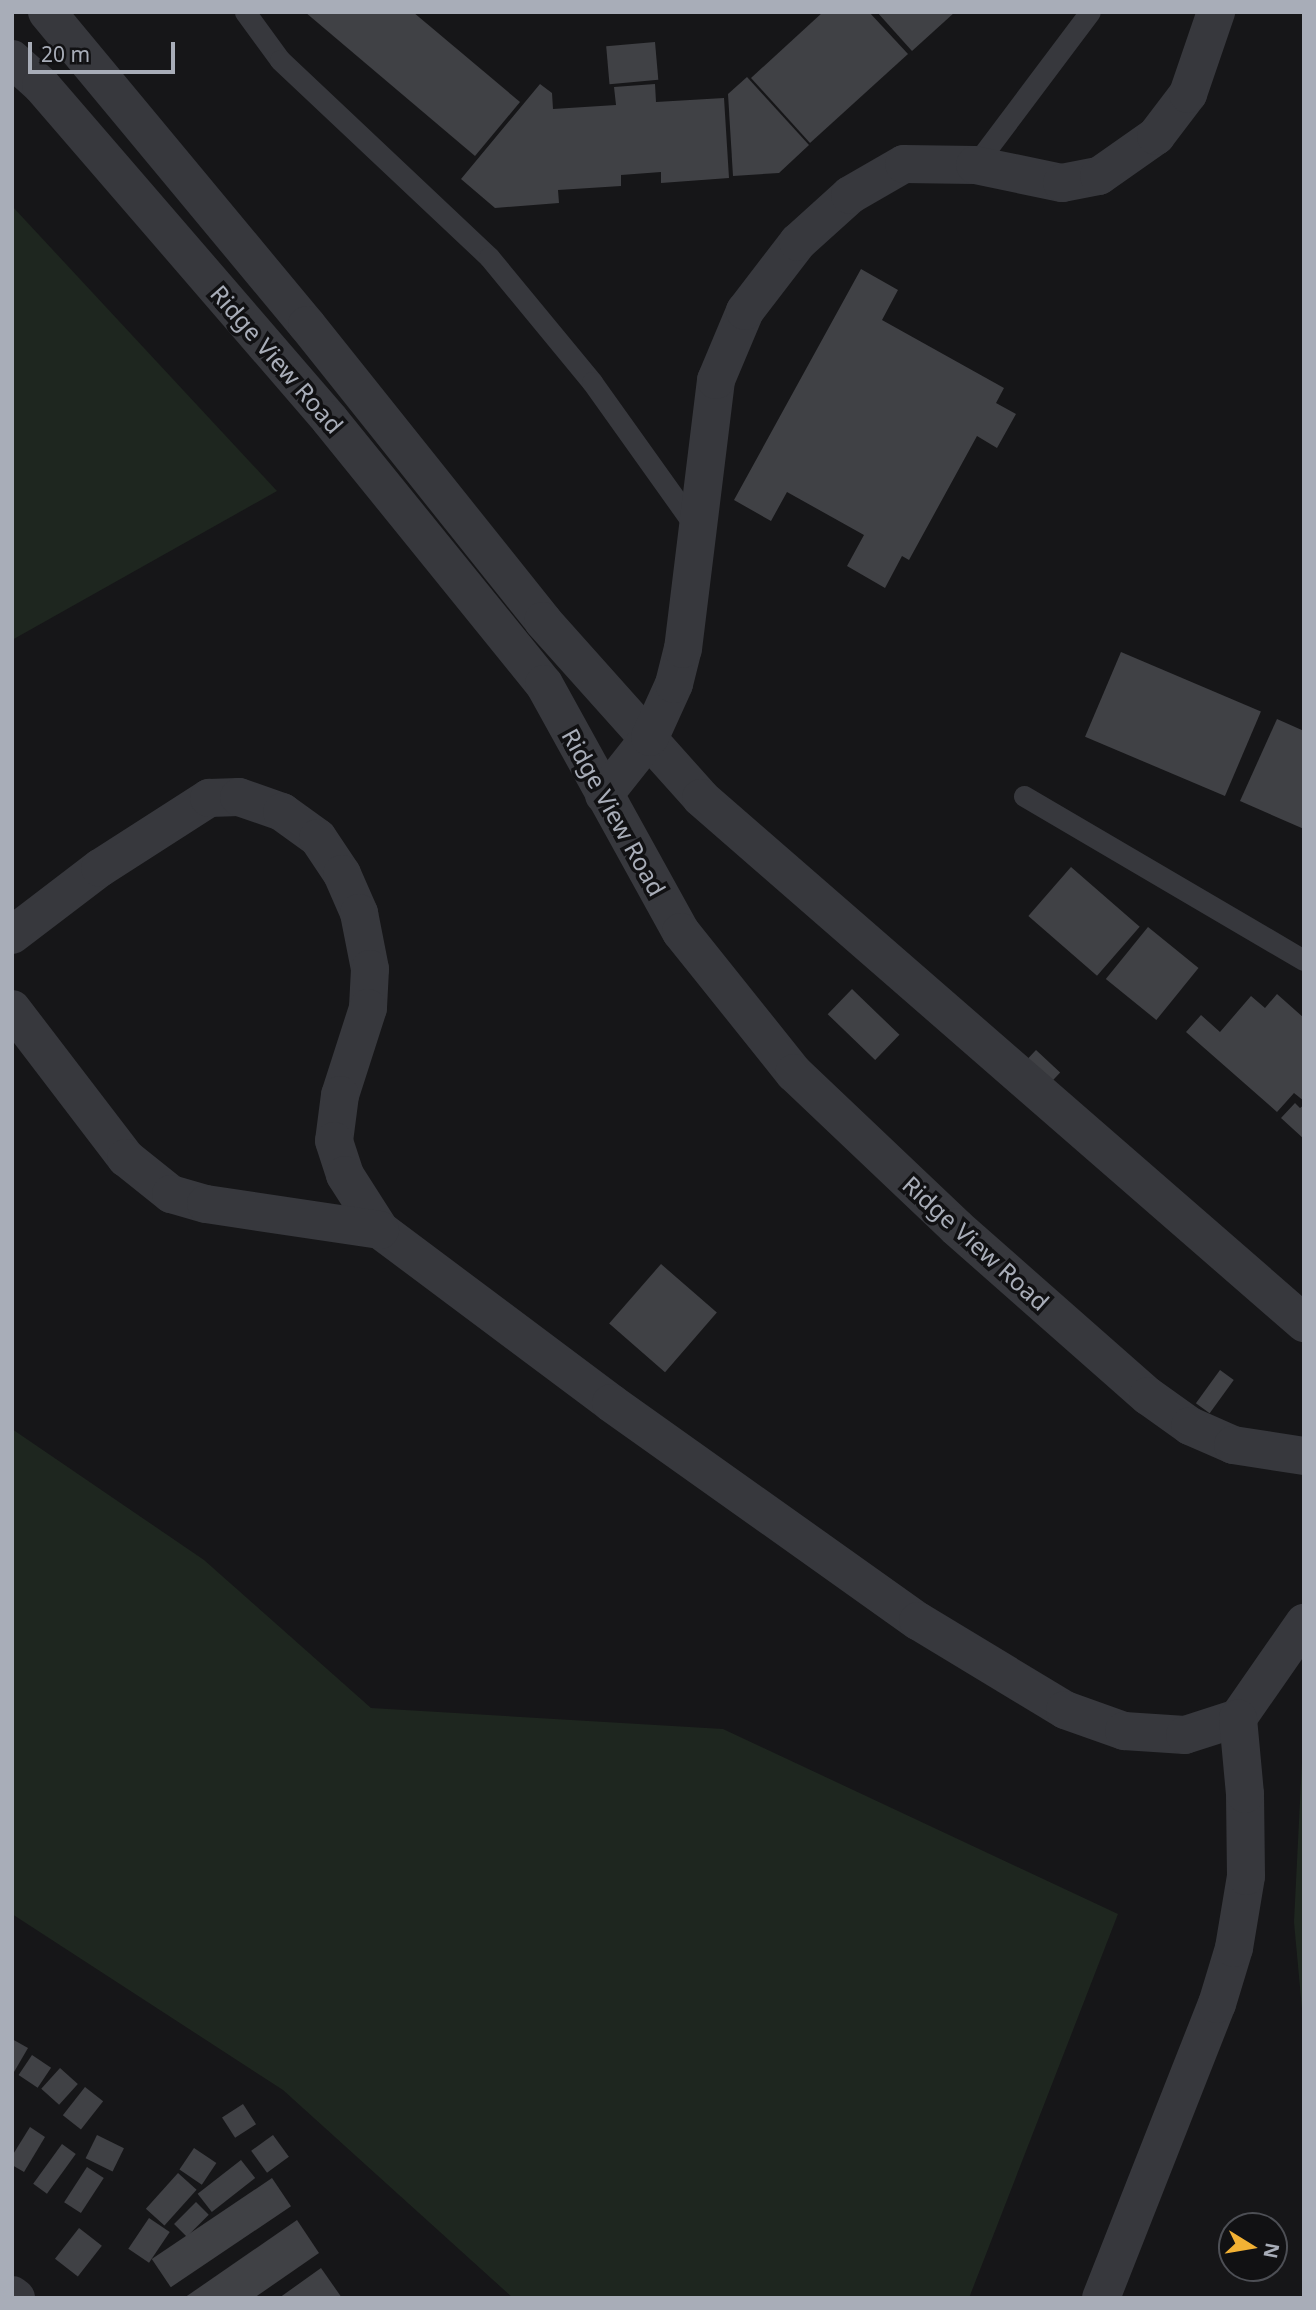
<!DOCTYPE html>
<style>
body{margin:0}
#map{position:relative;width:1316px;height:2310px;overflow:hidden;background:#161618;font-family:"Noto Sans",sans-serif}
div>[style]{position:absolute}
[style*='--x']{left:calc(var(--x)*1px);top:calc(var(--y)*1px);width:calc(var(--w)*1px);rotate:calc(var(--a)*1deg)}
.green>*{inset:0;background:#1e261f}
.building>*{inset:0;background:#404145;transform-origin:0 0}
.lane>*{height:21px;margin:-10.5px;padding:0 10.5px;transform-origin:10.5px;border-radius:10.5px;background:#37383d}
.street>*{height:38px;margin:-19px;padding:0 19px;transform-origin:19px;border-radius:19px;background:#37383d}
span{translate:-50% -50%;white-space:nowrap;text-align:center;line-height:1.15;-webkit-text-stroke:7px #111113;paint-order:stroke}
.street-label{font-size:24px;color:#a8adb8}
.frame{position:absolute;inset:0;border:14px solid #a8adb8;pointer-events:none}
.north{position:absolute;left:1218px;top:2212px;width:70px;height:70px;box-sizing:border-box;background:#111113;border:2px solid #4d4f55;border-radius:50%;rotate:101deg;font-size:19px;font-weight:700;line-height:28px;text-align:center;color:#a8adb8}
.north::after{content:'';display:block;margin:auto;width:24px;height:32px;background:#f2b134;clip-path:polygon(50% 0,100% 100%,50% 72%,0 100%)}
.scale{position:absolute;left:28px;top:42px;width:147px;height:32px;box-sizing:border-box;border:4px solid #a8adb8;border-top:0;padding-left:9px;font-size:21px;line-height:24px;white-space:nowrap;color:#a8adb8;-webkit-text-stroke:5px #111113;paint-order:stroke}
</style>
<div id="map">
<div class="green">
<div style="clip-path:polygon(12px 206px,277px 491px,12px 640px)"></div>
<div style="clip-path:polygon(12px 1429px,204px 1560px,371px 1708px,723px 1729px,1118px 1914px,969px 2298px,513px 2298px,283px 2090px,12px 1914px)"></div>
<div style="clip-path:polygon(1304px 1721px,1304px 2031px,1294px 1922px)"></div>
</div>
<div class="building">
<div style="clip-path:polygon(305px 12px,413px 12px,520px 102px,475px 156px)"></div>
<div style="clip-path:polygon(823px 12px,869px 12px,908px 54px,810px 143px,751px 78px)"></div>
<div style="clip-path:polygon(877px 12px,955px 12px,912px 51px)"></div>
<div style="left:655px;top:42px;width:38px;height:49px;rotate:85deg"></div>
<div style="clip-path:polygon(747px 77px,809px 145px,779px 173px,733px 176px,728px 94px)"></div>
<div style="clip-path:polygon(540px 84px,552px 93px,553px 109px,616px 105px,614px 87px,655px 84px,656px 102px,724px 98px,729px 178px,661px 183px,661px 172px,621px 175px,621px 186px,558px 190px,559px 203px,495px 208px,461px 179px)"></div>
<div style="clip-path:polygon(861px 269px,898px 290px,882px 320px,1004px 388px,996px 403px,1016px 414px,997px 448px,977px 436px,909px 560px,902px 556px,885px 588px,847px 566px,864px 535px,787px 492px,771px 521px,734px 500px)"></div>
<div style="left:1121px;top:652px;width:152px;height:92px;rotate:23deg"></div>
<div style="clip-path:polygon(1277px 719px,1304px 731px,1304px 829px,1240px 801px)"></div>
<div style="left:1071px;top:867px;width:91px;height:65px;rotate:41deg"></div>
<div style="left:1148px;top:927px;width:65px;height:67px;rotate:39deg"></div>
<div style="left:852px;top:989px;width:66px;height:35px;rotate:44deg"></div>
<div style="clip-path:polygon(1277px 994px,1304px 1018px,1304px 1101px,1294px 1093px,1277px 1112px,1186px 1032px,1201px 1015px,1220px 1032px,1251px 996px,1265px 1008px)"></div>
<div style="left:1036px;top:1050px;width:33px;height:23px;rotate:43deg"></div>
<div style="clip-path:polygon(1295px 1103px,1300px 1108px,1304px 1105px,1304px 1139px,1281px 1118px)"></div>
<div style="left:661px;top:1264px;width:74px;height:79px;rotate:41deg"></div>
<div style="left:1220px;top:1370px;width:17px;height:41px;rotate:36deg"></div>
<div style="clip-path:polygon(12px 2039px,28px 2048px,14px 2072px,12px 2071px)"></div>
<div style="left:32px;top:2055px;width:23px;height:24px;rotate:34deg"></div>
<div style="left:60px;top:2068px;width:24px;height:28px;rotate:42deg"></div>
<div style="left:85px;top:2087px;width:23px;height:36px;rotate:38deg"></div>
<div style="left:243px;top:2104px;width:24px;height:25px;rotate:57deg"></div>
<div style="clip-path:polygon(30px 2127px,45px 2137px,24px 2172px,12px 2165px,12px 2156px)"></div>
<div style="left:97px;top:2135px;width:30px;height:26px;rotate:26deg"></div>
<div style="left:273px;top:2135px;width:27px;height:27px;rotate:54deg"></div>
<div style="left:62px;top:2144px;width:17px;height:49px;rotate:36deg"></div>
<div style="left:194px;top:2148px;width:27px;height:26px;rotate:34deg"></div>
<div style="left:241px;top:2160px;width:23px;height:55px;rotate:52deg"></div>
<div style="left:87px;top:2167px;width:20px;height:42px;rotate:33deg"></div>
<div style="left:178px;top:2173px;width:25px;height:48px;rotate:42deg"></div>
<div style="left:272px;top:2178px;width:34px;height:145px;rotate:56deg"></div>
<div style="left:196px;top:2202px;width:18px;height:31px;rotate:45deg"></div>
<div style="left:149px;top:2218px;width:25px;height:37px;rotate:34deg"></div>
<div style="clip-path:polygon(297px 2220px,319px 2253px,254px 2298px,184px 2298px)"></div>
<div style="left:79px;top:2228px;width:29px;height:39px;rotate:38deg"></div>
<div style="clip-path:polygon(321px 2268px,342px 2298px,279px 2298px)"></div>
</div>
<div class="lane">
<div style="--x:245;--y:12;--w:59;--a:53.9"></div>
<div style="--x:280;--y:60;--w:287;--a:43.3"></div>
<div style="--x:489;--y:257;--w:162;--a:50.5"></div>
<div style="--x:592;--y:382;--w:181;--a:54.5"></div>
<div style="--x:975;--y:165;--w:191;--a:-53.1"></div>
<div style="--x:1024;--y:796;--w:324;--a:30.4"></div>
</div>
<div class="street">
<div style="--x:47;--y:12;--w:407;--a:50.3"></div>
<div style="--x:307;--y:325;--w:379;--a:51.4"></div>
<div style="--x:543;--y:621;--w:237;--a:48.2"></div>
<div style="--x:701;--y:798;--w:800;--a:41.04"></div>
<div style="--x:12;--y:59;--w:39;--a:42"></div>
<div style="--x:41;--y:85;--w:442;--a:49.2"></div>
<div style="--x:330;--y:420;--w:340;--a:51"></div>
<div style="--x:544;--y:684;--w:283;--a:61.1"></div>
<div style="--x:681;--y:932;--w:181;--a:51.3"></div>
<div style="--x:794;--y:1073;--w:224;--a:43.5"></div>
<div style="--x:956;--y:1227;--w:256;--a:41.4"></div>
<div style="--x:1148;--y:1396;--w:52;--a:35.5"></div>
<div style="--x:1190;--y:1426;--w:47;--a:23.8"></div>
<div style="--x:1233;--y:1445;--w:72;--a:8.8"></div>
<div style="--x:604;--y:795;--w:74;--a:-51.6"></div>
<div style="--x:650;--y:737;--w:58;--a:-65.6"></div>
<div style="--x:674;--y:684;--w:36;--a:-76"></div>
<div style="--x:683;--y:649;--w:271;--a:-83"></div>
<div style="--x:716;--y:380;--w:75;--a:-67.2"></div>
<div style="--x:745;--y:311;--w:87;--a:-52.5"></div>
<div style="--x:798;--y:242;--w:70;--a:-42.1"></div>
<div style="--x:850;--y:195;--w:62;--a:-29.9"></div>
<div style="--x:904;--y:164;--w:71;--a:0.8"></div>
<div style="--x:975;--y:165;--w:89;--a:11.7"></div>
<div style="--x:1062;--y:183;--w:38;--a:-11"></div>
<div style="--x:1099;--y:176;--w:70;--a:-35.1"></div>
<div style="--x:1156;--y:136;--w:53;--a:-52.7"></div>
<div style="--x:1188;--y:94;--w:87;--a:-71.1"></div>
<div style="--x:12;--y:935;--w:111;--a:-37.3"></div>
<div style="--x:100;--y:868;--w:130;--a:-32.7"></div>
<div style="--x:209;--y:798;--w:30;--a:-2"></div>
<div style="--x:239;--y:797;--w:46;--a:19.2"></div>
<div style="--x:282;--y:812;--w:44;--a:35.8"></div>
<div style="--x:318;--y:838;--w:43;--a:56.3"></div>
<div style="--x:342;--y:874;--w:43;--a:66.4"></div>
<div style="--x:359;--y:913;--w:57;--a:78.9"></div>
<div style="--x:370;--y:969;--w:39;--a:93"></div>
<div style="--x:368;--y:1008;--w:91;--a:107.8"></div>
<div style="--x:340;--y:1095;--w:46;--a:97.4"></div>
<div style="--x:334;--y:1141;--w:36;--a:72"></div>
<div style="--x:345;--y:1175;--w:65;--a:57.5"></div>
<div style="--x:380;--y:1230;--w:289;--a:36.8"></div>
<div style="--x:611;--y:1403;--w:377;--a:35.4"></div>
<div style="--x:918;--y:1621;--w:172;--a:31.2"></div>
<div style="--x:1065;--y:1710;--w:63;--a:19.6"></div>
<div style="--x:1124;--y:1731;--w:61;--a:3.8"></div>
<div style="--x:1185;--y:1735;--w:56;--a:-17.8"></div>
<div style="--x:1238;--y:1718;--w:116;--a:-55.2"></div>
<div style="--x:12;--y:1009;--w:188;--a:52.6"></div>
<div style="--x:126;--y:1158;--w:58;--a:38.7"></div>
<div style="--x:171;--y:1194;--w:36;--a:16"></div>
<div style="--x:206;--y:1204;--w:176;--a:8.5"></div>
<div style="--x:12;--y:2295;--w:5;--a:37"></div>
<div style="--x:1101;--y:2298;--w:316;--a:-68.5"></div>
<div style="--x:1217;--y:2004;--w:59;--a:-73.1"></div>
<div style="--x:1234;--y:1948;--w:73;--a:-80.5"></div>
<div style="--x:1246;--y:1876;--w:82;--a:-90.7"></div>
<div style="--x:1245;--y:1794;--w:76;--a:-95.3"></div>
</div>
<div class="street-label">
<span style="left:277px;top:359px;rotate:49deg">Ridge View Road</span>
<span style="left:614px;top:812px;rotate:61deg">Ridge View Road</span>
<span style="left:976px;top:1243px;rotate:42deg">Ridge View Road</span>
</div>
<div class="frame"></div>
<div class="north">N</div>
<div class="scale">20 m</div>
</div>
